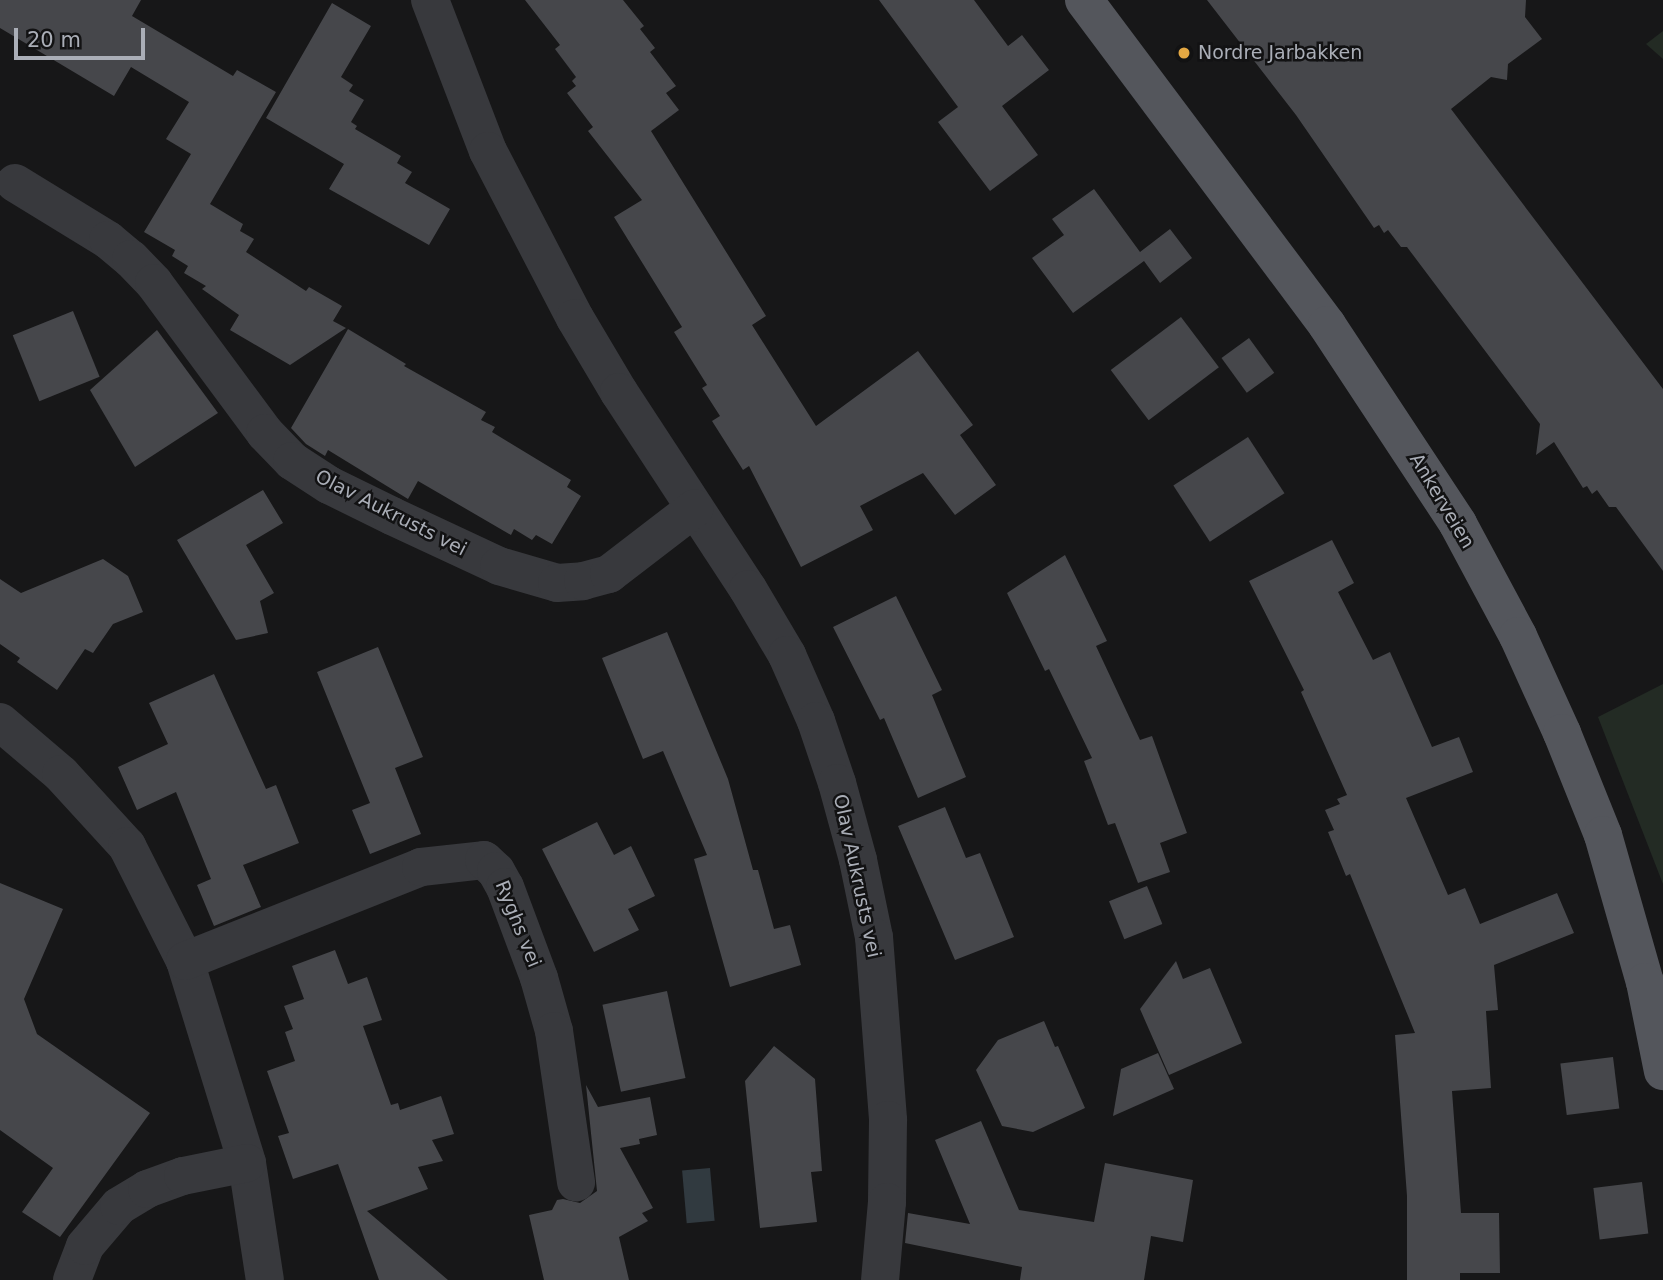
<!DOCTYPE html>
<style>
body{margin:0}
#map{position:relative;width:1663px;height:1280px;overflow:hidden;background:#171718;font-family:"DejaVu Sans",sans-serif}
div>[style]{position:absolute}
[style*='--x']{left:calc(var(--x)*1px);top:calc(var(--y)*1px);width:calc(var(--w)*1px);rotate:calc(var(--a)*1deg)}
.green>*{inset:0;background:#232b24}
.water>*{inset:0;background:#313a40;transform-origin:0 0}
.building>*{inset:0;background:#46474b;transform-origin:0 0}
.minor>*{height:38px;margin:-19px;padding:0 19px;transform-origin:19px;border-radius:19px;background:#38393d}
.major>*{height:38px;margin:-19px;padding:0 19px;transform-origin:19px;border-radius:19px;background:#54565c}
.dots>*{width:19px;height:19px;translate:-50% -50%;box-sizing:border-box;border:4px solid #121213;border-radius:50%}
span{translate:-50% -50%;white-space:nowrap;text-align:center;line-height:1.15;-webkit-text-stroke:5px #121213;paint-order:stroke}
.poi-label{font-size:19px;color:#aaaeb7}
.left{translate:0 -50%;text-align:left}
.street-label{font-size:19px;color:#aaaeb7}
.scale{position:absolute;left:14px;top:28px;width:131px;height:32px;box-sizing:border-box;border:4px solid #aaaeb7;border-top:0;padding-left:9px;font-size:21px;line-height:24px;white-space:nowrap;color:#aaaeb7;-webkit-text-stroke:5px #121213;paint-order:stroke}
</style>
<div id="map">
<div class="green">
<div style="clip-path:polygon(1663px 31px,1663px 59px,1646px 44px)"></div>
<div style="clip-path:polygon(1663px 684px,1663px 884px,1598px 717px)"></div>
</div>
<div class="water">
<div style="left:710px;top:1168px;width:53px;height:28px;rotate:85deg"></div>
</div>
<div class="building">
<div style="clip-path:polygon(0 0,141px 0,132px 16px,233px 76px,237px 70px,276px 92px,210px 204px,243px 224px,240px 231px,254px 239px,246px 252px,306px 291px,309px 287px,342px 306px,333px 321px,346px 328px,290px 365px,230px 330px,239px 315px,202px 289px,206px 286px,184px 273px,188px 266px,172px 256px,175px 250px,144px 232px,191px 154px,166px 139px,189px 102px,131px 67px,114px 96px,0 28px)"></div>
<div style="clip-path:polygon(525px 0,623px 0,644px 26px,640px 29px,655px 48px,650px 52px,676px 86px,666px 93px,679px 110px,651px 131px,766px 316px,752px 325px,816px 426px,918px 351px,973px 425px,960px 435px,996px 485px,955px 515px,923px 473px,860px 506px,873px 530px,801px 567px,749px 466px,743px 470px,712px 421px,720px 416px,702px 388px,707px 385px,674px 332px,682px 327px,614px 217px,642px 200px,588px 131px,593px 127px,567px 93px,576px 86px,572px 81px,576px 77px,555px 49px,560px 45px)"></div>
<div style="clip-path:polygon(879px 0,974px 0,1008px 46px,1022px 35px,1049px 70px,1002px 106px,1038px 155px,990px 191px,938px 122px,958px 107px)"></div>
<div style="clip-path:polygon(1207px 0,1526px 0,1525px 17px,1542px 39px,1508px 64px,1507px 80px,1491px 77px,1451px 109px,1663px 389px,1663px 571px,1616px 507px,1609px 507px,1597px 490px,1592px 494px,1587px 486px,1583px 488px,1554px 442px,1536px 455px,1540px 424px,1407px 247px,1401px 247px,1388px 230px,1384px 233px,1379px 225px,1374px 228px,1296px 115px)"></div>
<div style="clip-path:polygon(332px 3px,371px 26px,341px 77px,353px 85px,349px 91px,364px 100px,351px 122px,357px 126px,355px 129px,401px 156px,397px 163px,412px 172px,405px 183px,450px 209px,429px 245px,329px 189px,344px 164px,266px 118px)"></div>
<div style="clip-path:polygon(1094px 189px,1140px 252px,1170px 229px,1192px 258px,1160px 283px,1144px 261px,1073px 313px,1032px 258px,1064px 235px,1052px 219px)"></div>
<div style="left:73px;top:311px;width:71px;height:65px;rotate:68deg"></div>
<div style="left:1181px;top:317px;width:63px;height:88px;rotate:53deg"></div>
<div style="clip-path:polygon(348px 329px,406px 364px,404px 366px,486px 412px,481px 420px,495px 427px,492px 432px,571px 480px,567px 487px,581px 496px,552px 544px,536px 535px,532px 540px,514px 529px,511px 535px,418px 481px,408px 499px,328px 450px,325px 456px,306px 444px,291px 428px)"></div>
<div style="clip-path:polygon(157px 330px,218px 413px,135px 467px,90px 390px)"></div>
<div style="left:1249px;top:338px;width:43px;height:34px;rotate:54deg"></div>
<div style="left:1248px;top:437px;width:67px;height:89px;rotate:57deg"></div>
<div style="clip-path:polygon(263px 490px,283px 523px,246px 545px,274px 593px,260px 601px,268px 633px,236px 640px,177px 540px)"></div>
<div style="clip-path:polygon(1332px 540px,1354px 583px,1338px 592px,1373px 660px,1390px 652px,1432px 747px,1459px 737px,1473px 772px,1406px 798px,1448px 895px,1465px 888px,1480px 924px,1557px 893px,1574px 933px,1494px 965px,1498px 1010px,1486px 1011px,1491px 1088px,1452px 1091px,1461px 1213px,1499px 1213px,1500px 1273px,1460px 1273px,1460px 1280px,1407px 1280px,1407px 1196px,1395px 1035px,1415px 1033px,1350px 874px,1346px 876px,1328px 832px,1334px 830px,1325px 810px,1340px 804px,1337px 799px,1347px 795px,1301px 692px,1304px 690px,1249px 581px)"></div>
<div style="clip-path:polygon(1065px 555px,1107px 641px,1096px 646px,1140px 740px,1152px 736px,1187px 833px,1160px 843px,1170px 872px,1138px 883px,1115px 823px,1108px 825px,1084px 761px,1092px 758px,1049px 669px,1045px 671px,1007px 593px)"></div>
<div style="clip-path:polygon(103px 559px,128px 576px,143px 612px,113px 624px,93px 653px,85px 649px,57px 690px,17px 662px,20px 658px,0 644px,0 579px,21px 593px)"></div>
<div style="clip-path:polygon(896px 596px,942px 690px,932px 695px,966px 777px,918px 798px,884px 718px,880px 720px,833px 627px)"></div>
<div style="clip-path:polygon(667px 632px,728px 779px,753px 870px,758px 870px,774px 929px,790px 925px,801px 965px,730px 987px,694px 859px,707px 855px,663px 751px,643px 759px,602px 658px)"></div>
<div style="clip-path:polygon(378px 647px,423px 757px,395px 768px,421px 834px,370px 854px,352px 810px,370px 803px,317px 672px)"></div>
<div style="clip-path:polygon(214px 674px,266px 789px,276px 785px,299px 843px,243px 865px,261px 907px,214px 926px,197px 885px,211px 879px,176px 792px,137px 810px,118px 767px,168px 744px,149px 703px)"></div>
<div style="clip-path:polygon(945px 807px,966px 858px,980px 853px,1014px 937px,955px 960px,898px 826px)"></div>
<div style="clip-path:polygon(597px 822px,614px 855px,631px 846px,655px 896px,628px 909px,639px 930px,594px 952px,542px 849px)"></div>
<div style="clip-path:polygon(0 883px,63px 909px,24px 999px,37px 1034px,150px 1113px,60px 1237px,22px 1212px,53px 1168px,0 1130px)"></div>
<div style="left:1147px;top:886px;width:41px;height:41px;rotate:68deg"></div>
<div style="clip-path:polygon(335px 950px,348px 984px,367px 977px,382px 1020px,363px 1026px,391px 1105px,398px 1103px,400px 1110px,441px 1096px,454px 1134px,432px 1140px,443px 1161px,418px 1167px,428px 1189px,367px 1211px,448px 1280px,379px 1280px,338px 1164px,293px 1179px,278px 1136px,289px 1133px,267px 1071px,295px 1061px,285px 1032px,293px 1029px,284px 1006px,304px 999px,292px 966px)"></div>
<div style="clip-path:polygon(1176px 961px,1183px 979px,1210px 968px,1242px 1043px,1169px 1075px,1140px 1009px)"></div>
<div style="left:667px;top:991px;width:89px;height:66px;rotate:78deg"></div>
<div style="clip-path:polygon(1044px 1021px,1055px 1047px,1058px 1046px,1085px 1108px,1033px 1132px,1002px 1126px,976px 1070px,998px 1040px)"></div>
<div style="clip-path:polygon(774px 1046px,815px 1079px,822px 1171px,811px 1172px,817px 1222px,760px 1228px,745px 1081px)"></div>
<div style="clip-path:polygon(1158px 1053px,1174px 1089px,1113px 1116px,1121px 1069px)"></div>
<div style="left:1613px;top:1057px;width:52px;height:53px;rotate:83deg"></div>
<div style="clip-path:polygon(586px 1085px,598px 1107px,650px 1097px,657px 1135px,639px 1139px,640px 1144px,620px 1148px,653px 1208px,642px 1213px,648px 1221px,619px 1237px,629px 1280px,544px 1280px,529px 1215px,552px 1210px,557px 1200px,563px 1199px,580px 1203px,597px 1191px)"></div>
<div style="clip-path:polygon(981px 1121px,1019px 1210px,1094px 1222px,1105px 1163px,1193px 1180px,1183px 1242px,1151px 1236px,1144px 1280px,1020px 1280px,1022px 1267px,905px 1243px,908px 1213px,970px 1224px,935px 1140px)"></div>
<div style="left:1642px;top:1182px;width:52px;height:49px;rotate:83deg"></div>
</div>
<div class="minor">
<div style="--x:430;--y:0;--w:162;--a:69"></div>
<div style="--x:488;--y:151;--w:188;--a:62.5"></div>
<div style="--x:575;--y:318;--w:86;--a:59.3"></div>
<div style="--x:619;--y:392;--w:235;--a:56.8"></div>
<div style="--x:748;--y:589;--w:77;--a:59.4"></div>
<div style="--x:787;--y:655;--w:72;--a:66.3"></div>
<div style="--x:816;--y:721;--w:65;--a:71.3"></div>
<div style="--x:837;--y:783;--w:80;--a:74.7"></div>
<div style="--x:858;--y:860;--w:79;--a:78.3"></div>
<div style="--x:874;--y:937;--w:184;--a:85.6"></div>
<div style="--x:888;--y:1120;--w:82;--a:90.7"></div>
<div style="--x:887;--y:1202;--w:78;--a:95.1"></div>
<div style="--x:15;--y:183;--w:109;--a:31.5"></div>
<div style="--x:108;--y:240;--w:30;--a:40"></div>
<div style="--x:131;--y:259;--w:33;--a:46"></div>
<div style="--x:154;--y:283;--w:187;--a:53.5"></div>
<div style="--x:265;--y:433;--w:39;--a:46"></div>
<div style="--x:292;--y:461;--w:44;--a:33"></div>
<div style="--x:329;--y:485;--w:70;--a:26.2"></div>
<div style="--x:392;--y:516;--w:118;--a:25"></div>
<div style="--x:499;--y:566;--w:60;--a:16.3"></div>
<div style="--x:557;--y:583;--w:26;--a:-4"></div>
<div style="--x:583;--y:581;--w:27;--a:-15"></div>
<div style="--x:609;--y:574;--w:108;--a:-37.5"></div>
<div style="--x:0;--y:722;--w:80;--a:40.4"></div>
<div style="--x:61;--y:774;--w:98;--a:47.5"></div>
<div style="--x:127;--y:846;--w:129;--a:63.2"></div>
<div style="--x:185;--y:961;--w:211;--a:72.9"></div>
<div style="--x:247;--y:1163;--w:118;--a:81.3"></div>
<div style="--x:185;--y:961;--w:254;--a:-21.7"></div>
<div style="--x:421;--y:867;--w:63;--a:-6.3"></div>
<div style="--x:484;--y:860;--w:16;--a:43"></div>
<div style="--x:496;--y:871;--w:18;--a:61"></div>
<div style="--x:505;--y:887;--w:97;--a:69.5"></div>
<div style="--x:539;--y:978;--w:55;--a:74.2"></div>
<div style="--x:554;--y:1031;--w:153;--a:81.7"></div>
<div style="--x:72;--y:1280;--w:36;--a:-69"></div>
<div style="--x:85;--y:1246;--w:52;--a:-49.6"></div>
<div style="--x:119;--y:1206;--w:33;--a:-31"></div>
<div style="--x:147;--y:1189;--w:38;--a:-20"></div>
<div style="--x:183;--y:1176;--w:65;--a:-11.5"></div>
</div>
<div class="major">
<div style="--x:1084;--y:0;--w:406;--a:53.2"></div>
<div style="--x:1327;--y:325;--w:238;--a:56.6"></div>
<div style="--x:1458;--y:524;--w:127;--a:61.8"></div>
<div style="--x:1518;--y:636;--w:107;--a:65.6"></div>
<div style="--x:1562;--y:733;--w:110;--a:68.1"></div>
<div style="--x:1603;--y:835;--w:153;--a:74.1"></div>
<div style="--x:1645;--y:982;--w:91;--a:78.6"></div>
</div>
<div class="dots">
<div style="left:1184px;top:53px;background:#e4a843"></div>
</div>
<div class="poi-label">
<span class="left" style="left:1198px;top:53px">Nordre Jarbakken</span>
</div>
<div class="street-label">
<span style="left:1442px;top:501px;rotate:59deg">Ankerveien</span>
<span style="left:391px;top:513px;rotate:27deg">Olav Aukrusts vei</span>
<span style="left:857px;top:876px;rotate:78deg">Olav Aukrusts vei</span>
<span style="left:518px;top:924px;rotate:68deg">Ryghs vei</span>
</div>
<div class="scale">20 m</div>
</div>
